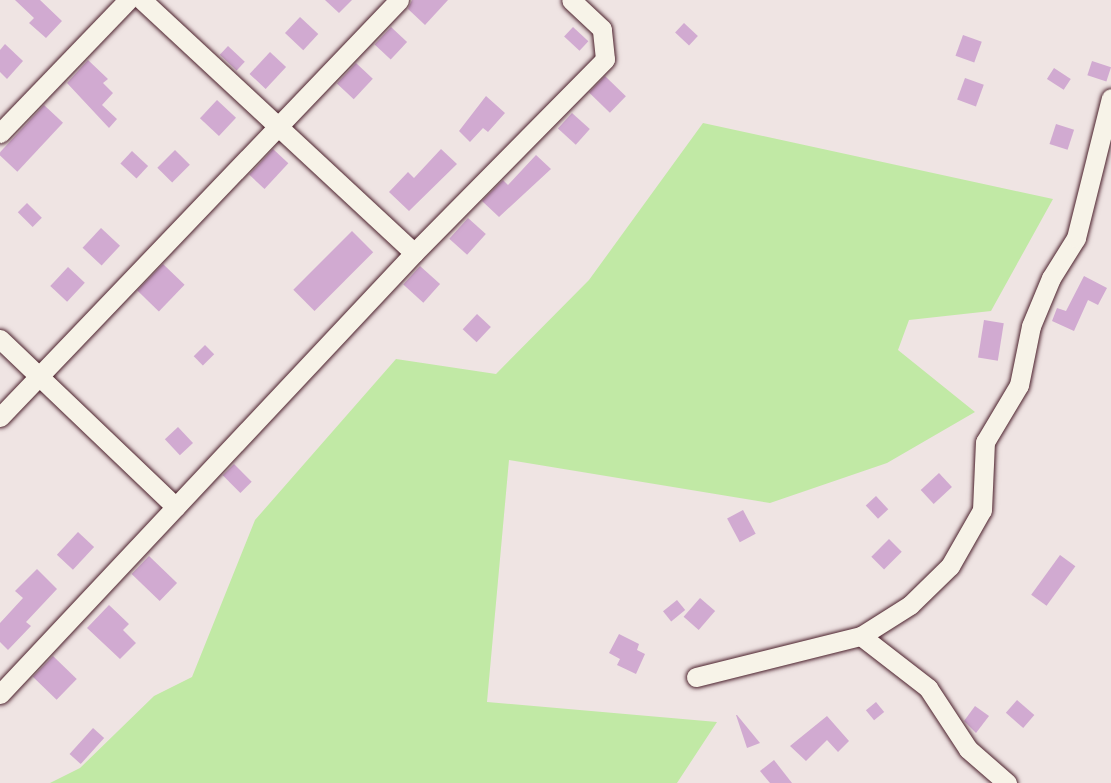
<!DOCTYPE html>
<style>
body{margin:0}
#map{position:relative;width:1111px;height:783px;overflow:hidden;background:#efe4e3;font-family:Caveat,sans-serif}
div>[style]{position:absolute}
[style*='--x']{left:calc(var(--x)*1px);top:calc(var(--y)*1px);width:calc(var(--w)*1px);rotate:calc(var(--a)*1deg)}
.green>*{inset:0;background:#c1e9a5}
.building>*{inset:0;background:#d1aad1;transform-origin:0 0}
.roads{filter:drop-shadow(0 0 2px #4a1f2b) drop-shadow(0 0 2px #4a1f2b)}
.minor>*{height:19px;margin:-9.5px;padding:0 9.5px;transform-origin:9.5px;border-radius:9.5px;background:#f7f3e8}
span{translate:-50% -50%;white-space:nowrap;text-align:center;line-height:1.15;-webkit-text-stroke:5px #f7f3e8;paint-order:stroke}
</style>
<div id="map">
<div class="green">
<div style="clip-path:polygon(703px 123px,1053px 199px,991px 311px,909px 320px,898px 350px,975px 412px,887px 463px,770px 503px,509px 460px,487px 702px,717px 722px,677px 783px,50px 783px,80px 768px,154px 696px,192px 677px,255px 520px,396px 359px,496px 374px,589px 280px)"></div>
</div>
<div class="building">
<div style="clip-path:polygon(15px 0,40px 0,62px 21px,46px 38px,29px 23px,34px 18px)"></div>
<div style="clip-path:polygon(325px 0,352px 0,339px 13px)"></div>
<div style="clip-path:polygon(412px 0,448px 0,425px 25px,408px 9px)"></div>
<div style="left:300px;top:17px;width:25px;height:22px;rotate:43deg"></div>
<div style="left:684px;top:23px;width:19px;height:13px;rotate:43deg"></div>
<div style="left:391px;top:27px;width:22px;height:24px;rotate:43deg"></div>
<div style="left:573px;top:27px;width:21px;height:13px;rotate:43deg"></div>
<div style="left:963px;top:35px;width:20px;height:22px;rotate:20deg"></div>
<div style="clip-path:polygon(5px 44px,23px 61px,7px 79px,0 72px,0 50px)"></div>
<div style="left:228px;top:46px;width:23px;height:12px;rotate:43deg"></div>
<div style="left:270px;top:52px;width:22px;height:30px;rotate:43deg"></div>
<div style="clip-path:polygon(88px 60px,108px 79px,103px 83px,113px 93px,102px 105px,117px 119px,109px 128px,67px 83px)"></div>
<div style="left:1092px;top:61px;width:20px;height:15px;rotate:18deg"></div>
<div style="left:356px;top:63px;width:23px;height:28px;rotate:43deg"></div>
<div style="left:1054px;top:68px;width:20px;height:13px;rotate:33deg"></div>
<div style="left:605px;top:76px;width:29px;height:23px;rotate:44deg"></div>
<div style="left:965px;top:78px;width:20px;height:23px;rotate:20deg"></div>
<div style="clip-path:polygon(486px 96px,505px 113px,488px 132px,483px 128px,470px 142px,459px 131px)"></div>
<div style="left:217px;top:100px;width:26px;height:25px;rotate:43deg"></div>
<div style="left:44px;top:105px;width:26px;height:67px;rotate:43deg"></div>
<div style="left:572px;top:113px;width:24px;height:21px;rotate:42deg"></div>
<div style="left:1056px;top:124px;width:19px;height:21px;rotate:18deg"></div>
<div style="left:273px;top:149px;width:21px;height:35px;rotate:43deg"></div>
<div style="clip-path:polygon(441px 149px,457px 164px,409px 211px,389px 192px,408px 172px,414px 178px)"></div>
<div style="left:175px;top:150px;width:21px;height:25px;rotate:45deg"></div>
<div style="left:132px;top:151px;width:22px;height:17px;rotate:43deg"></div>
<div style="clip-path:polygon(536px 155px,551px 169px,499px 217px,482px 201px,503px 180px,508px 185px)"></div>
<div style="left:27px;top:203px;width:21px;height:13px;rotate:45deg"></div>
<div style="left:468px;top:218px;width:24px;height:28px;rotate:42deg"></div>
<div style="left:101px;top:228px;width:26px;height:27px;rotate:43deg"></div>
<div style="left:352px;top:231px;width:30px;height:83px;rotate:45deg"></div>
<div style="left:163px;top:264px;width:30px;height:37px;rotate:44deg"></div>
<div style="left:420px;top:266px;width:27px;height:25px;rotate:42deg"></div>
<div style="left:68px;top:267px;width:23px;height:26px;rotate:43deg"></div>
<div style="clip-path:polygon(1084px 276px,1107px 288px,1098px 305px,1088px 300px,1074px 331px,1052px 321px,1057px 308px,1066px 311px)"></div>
<div style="left:477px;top:314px;width:19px;height:21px;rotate:43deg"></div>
<div style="left:984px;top:320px;width:20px;height:38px;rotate:9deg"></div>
<div style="left:205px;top:345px;width:13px;height:16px;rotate:45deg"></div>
<div style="left:178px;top:427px;width:22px;height:18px;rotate:47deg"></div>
<div style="left:234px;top:464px;width:25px;height:16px;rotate:45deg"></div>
<div style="left:939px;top:473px;width:19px;height:25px;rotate:47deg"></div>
<div style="left:876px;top:496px;width:18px;height:14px;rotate:47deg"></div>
<div style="left:743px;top:510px;width:27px;height:18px;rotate:62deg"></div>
<div style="left:78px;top:532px;width:22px;height:31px;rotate:43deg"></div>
<div style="left:889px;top:539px;width:18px;height:25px;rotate:45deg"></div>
<div style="left:1060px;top:555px;width:19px;height:49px;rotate:36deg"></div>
<div style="left:149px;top:556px;width:39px;height:25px;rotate:44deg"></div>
<div style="clip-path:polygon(37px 569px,57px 589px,26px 622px,31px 626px,8px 650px,0 642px,0 623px,23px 598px,15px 591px)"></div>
<div style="left:700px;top:598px;width:20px;height:25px;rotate:41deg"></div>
<div style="left:677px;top:600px;width:13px;height:18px;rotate:51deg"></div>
<div style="clip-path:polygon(109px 605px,129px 624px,123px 630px,136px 643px,120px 659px,87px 628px)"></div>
<div style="clip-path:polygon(619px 634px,639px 644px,637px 650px,645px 654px,636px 674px,617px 665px,620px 659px,609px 653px)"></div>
<div style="left:53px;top:656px;width:33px;height:29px;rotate:44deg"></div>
<div style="left:1017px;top:700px;width:23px;height:17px;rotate:41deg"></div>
<div style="left:876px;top:702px;width:13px;height:13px;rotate:51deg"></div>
<div style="clip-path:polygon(975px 706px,989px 716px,976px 733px,964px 721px)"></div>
<div style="clip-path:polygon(736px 715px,737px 715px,760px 743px,747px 748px)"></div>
<div style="clip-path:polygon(827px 716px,849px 741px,838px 752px,827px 740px,806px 761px,790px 746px)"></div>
<div style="left:93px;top:728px;width:15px;height:35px;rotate:42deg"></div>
<div style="clip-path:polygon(774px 760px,792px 783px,770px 783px,760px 771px)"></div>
</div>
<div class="roads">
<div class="minor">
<div style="--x:142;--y:0;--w:371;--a:42.9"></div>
<div style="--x:0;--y:133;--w:185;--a:-46.1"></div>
<div style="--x:0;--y:339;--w:243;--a:43.7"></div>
<div style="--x:0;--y:417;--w:577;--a:-46.26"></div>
<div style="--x:861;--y:636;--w:85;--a:37.8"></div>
<div style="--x:928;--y:688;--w:73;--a:56.7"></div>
<div style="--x:968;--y:749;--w:52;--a:41.1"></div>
<div style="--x:696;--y:677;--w:170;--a:-14"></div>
<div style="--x:861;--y:636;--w:58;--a:-32.3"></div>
<div style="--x:910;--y:605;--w:56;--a:-44.3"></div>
<div style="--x:950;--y:566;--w:64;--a:-60.3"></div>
<div style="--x:982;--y:510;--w:68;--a:-87.5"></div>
<div style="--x:985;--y:442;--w:66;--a:-59.2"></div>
<div style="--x:1019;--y:385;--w:60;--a:-78.5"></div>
<div style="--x:1031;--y:326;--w:52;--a:-67.4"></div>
<div style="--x:1051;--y:278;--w:47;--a:-58"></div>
<div style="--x:1076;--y:238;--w:144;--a:-76"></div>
<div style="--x:0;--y:694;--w:605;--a:-46.81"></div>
<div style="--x:414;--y:253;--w:272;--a:-45.4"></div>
<div style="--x:605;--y:59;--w:30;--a:-96"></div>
<div style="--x:602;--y:29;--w:42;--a:-136.9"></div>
</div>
</div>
</div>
